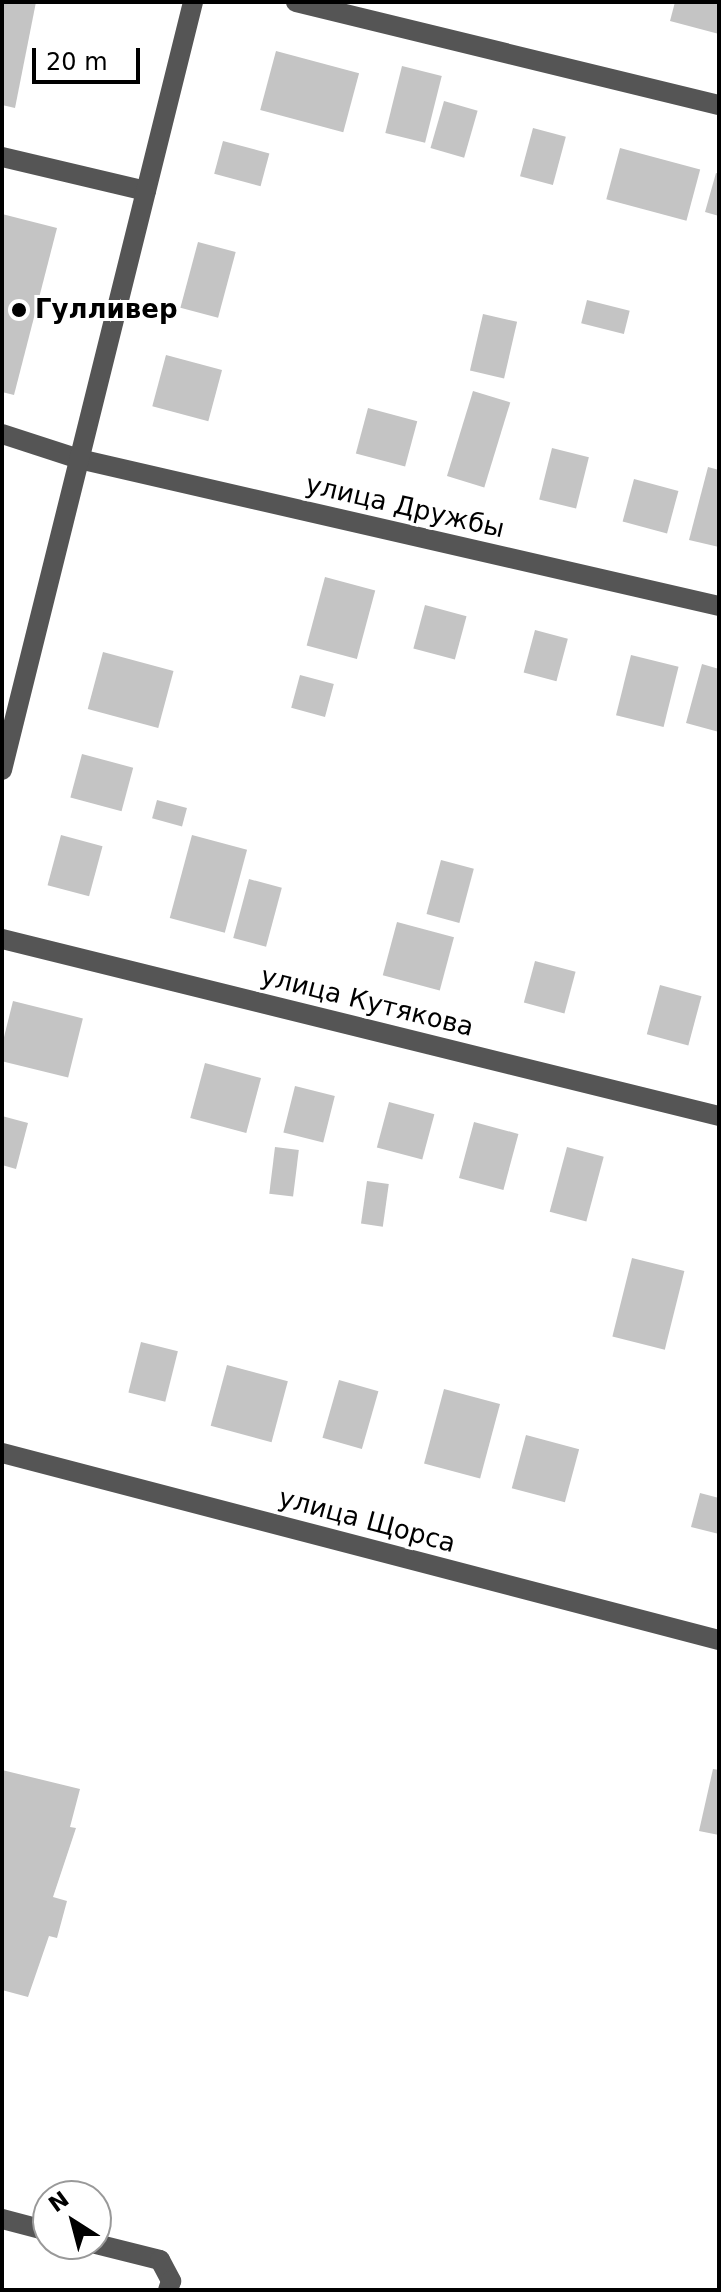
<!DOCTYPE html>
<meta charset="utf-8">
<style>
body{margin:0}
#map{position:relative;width:721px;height:2292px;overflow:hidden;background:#fff;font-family:"DejaVu Sans",sans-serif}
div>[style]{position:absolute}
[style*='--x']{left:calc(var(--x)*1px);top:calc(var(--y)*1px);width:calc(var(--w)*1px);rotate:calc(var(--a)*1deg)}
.building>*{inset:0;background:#c4c4c4;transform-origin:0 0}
.minor>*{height:20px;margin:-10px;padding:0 10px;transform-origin:10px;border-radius:10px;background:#555}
.dots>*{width:22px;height:22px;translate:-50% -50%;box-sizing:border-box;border:4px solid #fff;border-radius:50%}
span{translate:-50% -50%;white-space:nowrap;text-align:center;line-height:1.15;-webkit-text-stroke:6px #fff;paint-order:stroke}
.poi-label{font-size:26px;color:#000;font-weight:700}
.left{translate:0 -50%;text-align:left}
.street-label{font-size:26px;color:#000}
.frame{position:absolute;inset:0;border:4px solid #000;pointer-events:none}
.north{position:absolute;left:32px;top:2180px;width:80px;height:80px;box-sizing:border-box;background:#fff;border:2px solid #999;border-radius:50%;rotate:324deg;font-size:22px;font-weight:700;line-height:32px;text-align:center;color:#000}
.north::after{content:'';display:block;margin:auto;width:28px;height:36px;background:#000;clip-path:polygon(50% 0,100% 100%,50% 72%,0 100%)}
.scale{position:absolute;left:32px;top:48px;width:108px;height:36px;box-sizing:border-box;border:4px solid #000;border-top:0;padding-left:10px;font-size:24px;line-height:28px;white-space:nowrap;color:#000;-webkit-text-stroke:6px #fff;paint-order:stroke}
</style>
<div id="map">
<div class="building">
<div style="clip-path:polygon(2px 2px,36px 2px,15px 108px,2px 105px)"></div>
<div style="clip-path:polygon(675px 2px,719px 2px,719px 34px,670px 21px)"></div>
<div style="left:276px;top:51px;width:86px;height:61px;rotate:15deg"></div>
<div style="left:402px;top:66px;width:41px;height:69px;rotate:14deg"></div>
<div style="left:444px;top:101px;width:35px;height:49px;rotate:16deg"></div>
<div style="left:533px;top:128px;width:34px;height:50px;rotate:15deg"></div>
<div style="left:223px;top:141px;width:48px;height:34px;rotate:15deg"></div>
<div style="left:620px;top:148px;width:83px;height:53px;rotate:15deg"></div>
<div style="clip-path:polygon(716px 173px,719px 174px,719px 216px,705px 212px)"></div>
<div style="clip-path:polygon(2px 214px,57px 228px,14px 395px,2px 392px)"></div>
<div style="left:198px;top:242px;width:39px;height:68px;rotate:15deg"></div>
<div style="left:587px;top:300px;width:44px;height:24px;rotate:14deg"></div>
<div style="left:483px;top:314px;width:35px;height:58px;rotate:13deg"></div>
<div style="left:166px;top:355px;width:58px;height:53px;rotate:15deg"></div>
<div style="left:473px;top:391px;width:39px;height:89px;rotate:17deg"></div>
<div style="left:368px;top:408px;width:51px;height:47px;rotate:15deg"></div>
<div style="left:552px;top:448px;width:38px;height:53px;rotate:14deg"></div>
<div style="clip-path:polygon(708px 467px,719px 470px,719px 547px,689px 540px)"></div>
<div style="left:634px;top:479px;width:46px;height:44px;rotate:15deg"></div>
<div style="left:325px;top:577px;width:52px;height:71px;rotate:15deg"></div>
<div style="left:425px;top:605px;width:43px;height:45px;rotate:15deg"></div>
<div style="left:535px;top:630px;width:34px;height:44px;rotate:15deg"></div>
<div style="left:103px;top:652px;width:73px;height:59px;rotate:15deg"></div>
<div style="left:631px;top:655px;width:49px;height:62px;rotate:14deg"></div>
<div style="clip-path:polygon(702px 664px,719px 669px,719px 732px,686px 723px)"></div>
<div style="left:300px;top:675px;width:35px;height:34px;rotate:15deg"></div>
<div style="left:82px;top:754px;width:53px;height:45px;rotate:15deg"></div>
<div style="left:157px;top:800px;width:31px;height:19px;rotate:15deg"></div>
<div style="left:61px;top:835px;width:43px;height:52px;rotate:15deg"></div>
<div style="left:192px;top:835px;width:57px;height:86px;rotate:15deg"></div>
<div style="left:441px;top:860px;width:34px;height:56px;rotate:15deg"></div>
<div style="left:249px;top:879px;width:34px;height:61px;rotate:15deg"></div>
<div style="left:397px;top:922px;width:59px;height:55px;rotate:15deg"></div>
<div style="left:535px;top:961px;width:42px;height:43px;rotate:15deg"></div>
<div style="left:660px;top:985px;width:43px;height:51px;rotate:15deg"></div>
<div style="left:13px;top:1001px;width:72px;height:61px;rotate:14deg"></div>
<div style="left:205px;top:1063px;width:58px;height:57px;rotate:15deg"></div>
<div style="left:295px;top:1086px;width:41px;height:48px;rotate:14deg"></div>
<div style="left:389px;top:1102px;width:47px;height:47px;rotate:15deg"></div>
<div style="clip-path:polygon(2px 1116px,28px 1123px,16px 1169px,2px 1165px)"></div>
<div style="left:474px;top:1122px;width:46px;height:58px;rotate:15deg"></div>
<div style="left:275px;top:1147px;width:24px;height:47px;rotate:7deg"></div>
<div style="left:567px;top:1147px;width:38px;height:67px;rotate:15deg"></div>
<div style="left:367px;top:1181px;width:22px;height:43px;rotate:8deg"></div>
<div style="left:632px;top:1258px;width:54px;height:81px;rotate:14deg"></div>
<div style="left:141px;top:1342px;width:38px;height:52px;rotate:14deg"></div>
<div style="left:227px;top:1365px;width:63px;height:63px;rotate:15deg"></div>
<div style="left:339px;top:1380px;width:41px;height:60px;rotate:16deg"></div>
<div style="left:444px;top:1389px;width:58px;height:77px;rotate:15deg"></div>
<div style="left:526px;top:1435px;width:55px;height:55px;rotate:15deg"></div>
<div style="clip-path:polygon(700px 1493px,719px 1498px,719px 1534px,691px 1527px)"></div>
<div style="clip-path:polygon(713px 1769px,719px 1770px,719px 1835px,699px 1831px)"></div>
<div style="clip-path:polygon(2px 1770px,80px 1789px,70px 1827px,76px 1828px,53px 1897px,67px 1901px,57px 1938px,49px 1936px,28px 1997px,2px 1990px)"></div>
</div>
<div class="minor">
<div style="--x:296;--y:2;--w:435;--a:13.7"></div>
<div style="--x:2;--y:157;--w:148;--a:13.3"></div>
<div style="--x:2;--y:434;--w:81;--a:18"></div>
<div style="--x:79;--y:459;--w:657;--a:12.94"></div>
<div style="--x:2;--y:770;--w:791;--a:-76.03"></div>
<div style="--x:2;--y:939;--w:739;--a:13.87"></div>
<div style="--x:2;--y:1453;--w:741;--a:14.62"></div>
<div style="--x:2;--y:2219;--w:48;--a:14.6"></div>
<div style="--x:96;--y:2244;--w:66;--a:14"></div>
<div style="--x:160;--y:2260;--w:24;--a:62"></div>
<div style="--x:171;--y:2281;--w:9;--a:108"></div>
</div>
<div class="dots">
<div style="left:19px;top:310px;background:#000"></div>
</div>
<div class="poi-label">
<span class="left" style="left:35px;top:310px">Гулливер</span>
</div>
<div class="street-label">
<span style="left:405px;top:507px;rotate:13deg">улица Дружбы</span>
<span style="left:367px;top:1002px;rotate:14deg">улица Кутякова</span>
<span style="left:367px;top:1521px;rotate:15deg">улица Щорса</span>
</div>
<div class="frame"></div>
<div class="north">N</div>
<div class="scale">20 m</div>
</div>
